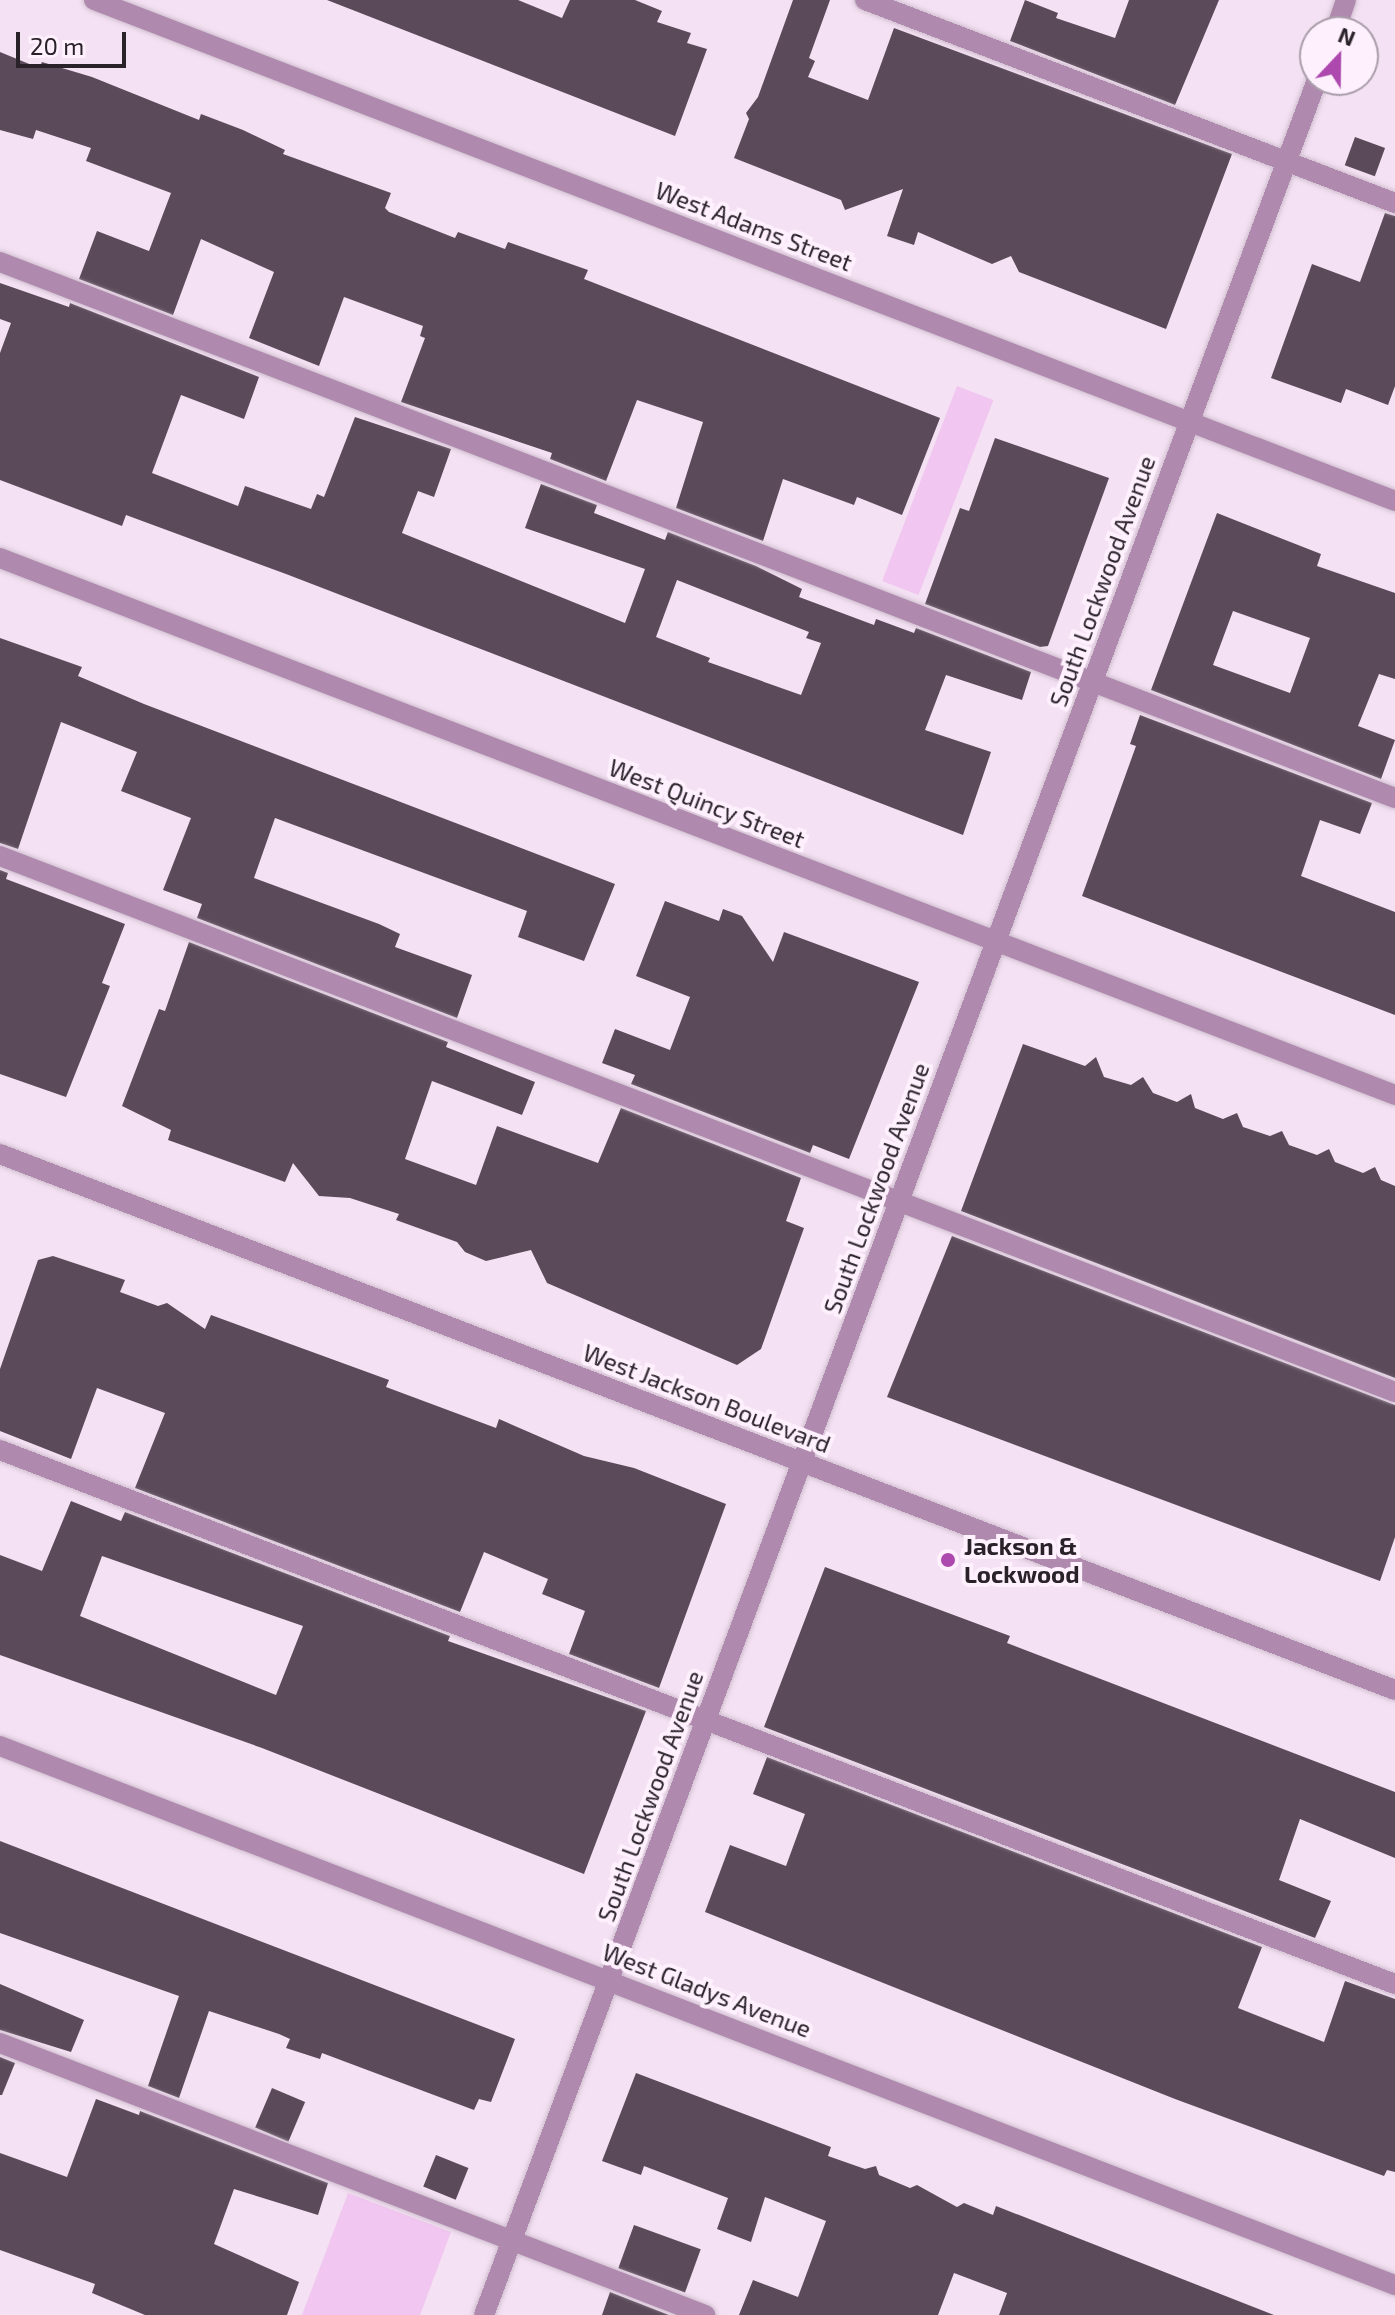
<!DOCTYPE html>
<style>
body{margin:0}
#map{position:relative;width:1395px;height:2315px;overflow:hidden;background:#f4e1f3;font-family:"Exo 2",sans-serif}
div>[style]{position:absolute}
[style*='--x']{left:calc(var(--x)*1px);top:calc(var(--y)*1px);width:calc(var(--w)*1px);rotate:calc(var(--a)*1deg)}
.green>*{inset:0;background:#f1c6f0;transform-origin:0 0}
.building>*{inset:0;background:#5b4b5a;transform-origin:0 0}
.roads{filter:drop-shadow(0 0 2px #cfbfcf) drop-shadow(0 0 2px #cfbfcf)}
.service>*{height:20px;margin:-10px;padding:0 10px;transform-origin:10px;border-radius:10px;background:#af8aae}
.minor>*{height:20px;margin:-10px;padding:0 10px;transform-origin:10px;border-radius:10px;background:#af8aae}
.tertiary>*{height:20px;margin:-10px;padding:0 10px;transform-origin:10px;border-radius:10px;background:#af8aae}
.dots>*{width:22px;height:22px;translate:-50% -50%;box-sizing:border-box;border:4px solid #fff0fe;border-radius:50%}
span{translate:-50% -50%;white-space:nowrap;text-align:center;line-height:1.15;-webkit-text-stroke:8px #fff0fe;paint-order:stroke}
.street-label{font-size:24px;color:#292229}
.poi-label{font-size:24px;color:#292229;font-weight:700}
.left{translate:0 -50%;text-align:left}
.north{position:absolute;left:1299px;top:16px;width:80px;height:80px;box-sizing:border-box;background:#fff0fe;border:2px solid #a99ea9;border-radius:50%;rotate:22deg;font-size:22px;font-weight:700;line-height:32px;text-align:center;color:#292229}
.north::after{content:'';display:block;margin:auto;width:28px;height:36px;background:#ad49ae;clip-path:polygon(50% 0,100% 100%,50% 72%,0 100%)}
.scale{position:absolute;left:16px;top:32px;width:110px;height:36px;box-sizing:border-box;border:4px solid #292229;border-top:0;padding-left:10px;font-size:24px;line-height:28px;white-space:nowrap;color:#292229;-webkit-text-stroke:6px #fff0fe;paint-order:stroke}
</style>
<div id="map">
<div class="green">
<div style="left:957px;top:386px;width:39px;height:209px;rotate:21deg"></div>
<div style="clip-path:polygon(348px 2193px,451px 2232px,420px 2315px,302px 2315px)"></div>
</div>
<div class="building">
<div style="clip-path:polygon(327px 0,518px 0,562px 18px,570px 0,635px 0,662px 11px,657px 22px,691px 33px,687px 43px,707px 49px,675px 136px)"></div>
<div style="clip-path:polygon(793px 0,830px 0,809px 58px,815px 61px,808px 77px,868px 100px,894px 28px,1232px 154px,1166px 329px,1019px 272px,1011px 256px,992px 264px,918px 232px,914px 245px,887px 236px,903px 189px,845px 210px,841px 200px,734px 158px,749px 119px,746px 113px,758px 97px)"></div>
<div style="clip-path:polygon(1025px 0,1058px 13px,1056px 18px,1115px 38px,1129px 0,1219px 0,1175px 105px,1010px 41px)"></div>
<div style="clip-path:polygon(0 52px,39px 68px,42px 62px,92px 77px,199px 120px,201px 114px,243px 130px,285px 150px,283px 154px,391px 193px,385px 208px,389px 212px,455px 238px,458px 232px,505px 249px,508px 242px,588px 270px,584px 279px,940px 418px,902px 515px,857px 497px,854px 505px,783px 479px,763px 541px,676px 508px,703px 422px,637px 400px,606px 481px,550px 459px,552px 453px,401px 402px,425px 338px,420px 336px,423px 326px,344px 297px,319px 366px,249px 338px,274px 272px,201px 239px,173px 315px,79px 279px,97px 231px,149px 251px,171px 193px,86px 161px,91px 148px,36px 130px,33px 139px,0 130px)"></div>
<div style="left:1355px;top:137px;width:32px;height:30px;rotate:20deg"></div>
<div style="clip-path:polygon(1385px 213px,1395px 216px,1395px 386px,1388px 405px,1346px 389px,1341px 403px,1271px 378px,1312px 264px,1360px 282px)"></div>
<div style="clip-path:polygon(evenodd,0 283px,69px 307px,70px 303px,259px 377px,244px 419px,181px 395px,152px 473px,238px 506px,245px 486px,311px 509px,317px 494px,324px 497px,355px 417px,451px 449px,434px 497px,418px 491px,402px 533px,625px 623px,645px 569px,525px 528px,541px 484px,597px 505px,594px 513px,665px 540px,668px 532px,756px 566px,802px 589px,799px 597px,874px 625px,876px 619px,914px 633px,916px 628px,1031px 672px,1022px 700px,946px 675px,925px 730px,991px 752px,963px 835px,286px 574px,126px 515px,122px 526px,0 480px,0 353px,11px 323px,0 319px,0 283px,677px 580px,809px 632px,806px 638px,821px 643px,801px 695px,708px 662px,710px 658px,656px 637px,677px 580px)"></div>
<div style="clip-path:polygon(995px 438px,1109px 478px,1048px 646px,1040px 647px,925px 604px,960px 508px,969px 511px)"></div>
<div style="clip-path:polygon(evenodd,1217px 513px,1321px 554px,1317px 566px,1395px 593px,1395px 679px,1379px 674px,1358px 726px,1395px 740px,1381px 779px,1151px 690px,1217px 513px,1233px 611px,1310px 638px,1290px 693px,1213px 665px,1233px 611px)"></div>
<div style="clip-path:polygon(0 638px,82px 667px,78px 676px,144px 704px,615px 884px,584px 961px,518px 937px,527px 911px,275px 818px,254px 878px,379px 924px,400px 934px,395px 947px,472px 975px,457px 1018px,197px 918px,202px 904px,163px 890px,191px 818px,121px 791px,137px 752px,61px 722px,18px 849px,0 843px)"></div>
<div style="clip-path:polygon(1140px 715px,1372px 803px,1360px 834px,1320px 820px,1301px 876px,1395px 912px,1395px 1015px,1082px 896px,1136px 746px,1130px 744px)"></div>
<div style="clip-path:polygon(0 870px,8px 873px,6px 879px,125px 924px,102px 983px,110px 986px,66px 1097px,0 1074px)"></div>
<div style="clip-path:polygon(665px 901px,719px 921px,723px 909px,742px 916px,773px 962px,784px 932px,919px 982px,849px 1159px,813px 1145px,810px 1153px,631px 1084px,635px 1075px,602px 1063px,615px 1029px,670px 1050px,690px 997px,636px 976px)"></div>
<div style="clip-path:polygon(189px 942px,448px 1042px,446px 1047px,535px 1082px,522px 1115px,432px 1081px,405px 1159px,476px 1185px,497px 1126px,598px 1163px,621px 1108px,801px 1178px,786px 1221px,804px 1228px,761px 1349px,737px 1365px,547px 1283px,531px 1250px,486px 1261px,465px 1252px,457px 1242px,396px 1220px,399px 1214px,350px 1198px,319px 1196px,293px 1163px,285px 1182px,168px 1140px,171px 1130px,122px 1106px,159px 1009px,165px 1011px)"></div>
<div style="clip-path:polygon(1023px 1044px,1085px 1066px,1096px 1057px,1104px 1077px,1131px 1085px,1143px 1077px,1153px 1093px,1177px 1102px,1191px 1094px,1195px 1108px,1223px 1119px,1237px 1113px,1243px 1127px,1270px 1136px,1282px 1131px,1289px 1145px,1317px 1155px,1329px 1149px,1335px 1162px,1363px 1173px,1375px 1167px,1381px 1180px,1395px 1186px,1395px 1378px,961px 1211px)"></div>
<div style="clip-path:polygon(952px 1236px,1395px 1405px,1395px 1537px,1380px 1581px,887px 1397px)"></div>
<div style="clip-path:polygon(53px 1256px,125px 1280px,120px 1292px,158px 1306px,167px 1303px,205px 1329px,211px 1315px,389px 1380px,386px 1387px,496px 1428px,499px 1419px,584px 1456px,634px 1468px,726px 1504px,659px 1688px,569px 1654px,585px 1611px,542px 1594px,548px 1579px,484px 1552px,460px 1612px,135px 1488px,165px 1413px,97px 1388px,71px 1459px,0 1431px,0 1369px,38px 1260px)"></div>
<div style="clip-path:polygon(evenodd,71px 1501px,121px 1521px,125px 1512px,450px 1636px,448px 1641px,646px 1711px,584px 1874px,262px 1748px,0 1655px,0 1555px,42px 1571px,71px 1501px,102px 1556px,303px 1626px,276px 1695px,80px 1616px,102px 1556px)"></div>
<div style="clip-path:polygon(825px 1567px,1010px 1636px,1007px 1643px,1395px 1792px,1395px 1858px,1300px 1819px,1279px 1880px,1331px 1901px,1315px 1938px,764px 1727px)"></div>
<div style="clip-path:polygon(767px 1757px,1262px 1947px,1238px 2008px,1324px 2042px,1345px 1981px,1395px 1999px,1395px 2172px,1387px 2170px,1384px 2176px,1175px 2099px,705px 1912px,730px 1845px,786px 1866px,805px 1814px,753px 1794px)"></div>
<div style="clip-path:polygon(0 1841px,515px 2039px,491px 2102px,479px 2099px,474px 2110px,322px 2053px,320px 2059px,286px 2048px,290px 2039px,279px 2034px,209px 2011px,179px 2098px,148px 2086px,179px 1996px,0 1933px)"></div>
<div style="clip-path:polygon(0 1984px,84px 2020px,71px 2052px,0 2030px)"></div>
<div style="clip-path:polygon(0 2057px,15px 2063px,2px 2095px,0 2095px)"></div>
<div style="clip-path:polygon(636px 2073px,831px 2147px,828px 2156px,865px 2169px,876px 2166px,879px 2175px,910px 2188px,917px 2185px,957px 2207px,964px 2203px,993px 2215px,996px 2206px,1274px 2315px,999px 2315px,1007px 2293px,954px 2273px,938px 2315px,739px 2315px,753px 2280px,798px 2297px,826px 2221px,765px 2197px,751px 2242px,717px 2229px,728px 2198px,644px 2166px,641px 2175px,602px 2161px)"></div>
<div style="left:272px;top:2088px;width:36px;height:43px;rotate:23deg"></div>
<div style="clip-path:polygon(96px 2099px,139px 2115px,140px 2111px,328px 2183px,318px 2215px,234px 2189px,214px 2244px,299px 2282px,287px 2315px,145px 2315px,92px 2293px,95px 2284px,0 2250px,0 2153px,67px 2177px)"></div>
<div style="left:436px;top:2155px;width:35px;height:34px;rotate:22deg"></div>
<div style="left:634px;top:2225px;width:71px;height:46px;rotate:20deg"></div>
<div style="clip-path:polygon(610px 2292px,669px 2315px,602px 2315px)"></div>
</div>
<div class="roads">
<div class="service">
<div style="--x:865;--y:0;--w:568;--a:20.96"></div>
<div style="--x:0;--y:262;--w:1494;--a:21.02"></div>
<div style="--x:0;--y:856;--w:1494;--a:21.02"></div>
<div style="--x:0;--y:1450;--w:1494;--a:20.95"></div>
<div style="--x:0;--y:2043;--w:756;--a:21.1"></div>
</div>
<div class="minor">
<div style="--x:94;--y:0;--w:1394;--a:21.06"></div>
<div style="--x:1335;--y:32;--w:34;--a:-71"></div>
<div style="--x:0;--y:558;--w:1495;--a:21.05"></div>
<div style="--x:0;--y:1746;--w:1496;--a:21.13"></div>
<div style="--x:484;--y:2315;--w:2385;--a:-69.56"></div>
</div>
<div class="tertiary">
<div style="--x:0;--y:1154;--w:1494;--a:21.02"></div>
</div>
</div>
<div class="dots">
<div style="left:948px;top:1560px;background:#ad49ae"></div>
</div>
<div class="street-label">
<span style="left:754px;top:226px;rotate:21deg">West Adams Street</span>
<span style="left:1102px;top:581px;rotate:-70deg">South Lockwood Avenue</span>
<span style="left:707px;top:803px;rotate:21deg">West Quincy Street</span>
<span style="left:876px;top:1188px;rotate:-70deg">South Lockwood Avenue</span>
<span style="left:707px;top:1398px;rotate:21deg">West Jackson Boulevard</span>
<span style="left:650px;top:1796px;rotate:-70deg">South Lockwood Avenue</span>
<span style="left:707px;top:1990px;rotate:21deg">West Gladys Avenue</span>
</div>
<div class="poi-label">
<span class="left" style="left:964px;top:1560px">Jackson &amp;<br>Lockwood</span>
</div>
<div class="north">N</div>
<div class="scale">20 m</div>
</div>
